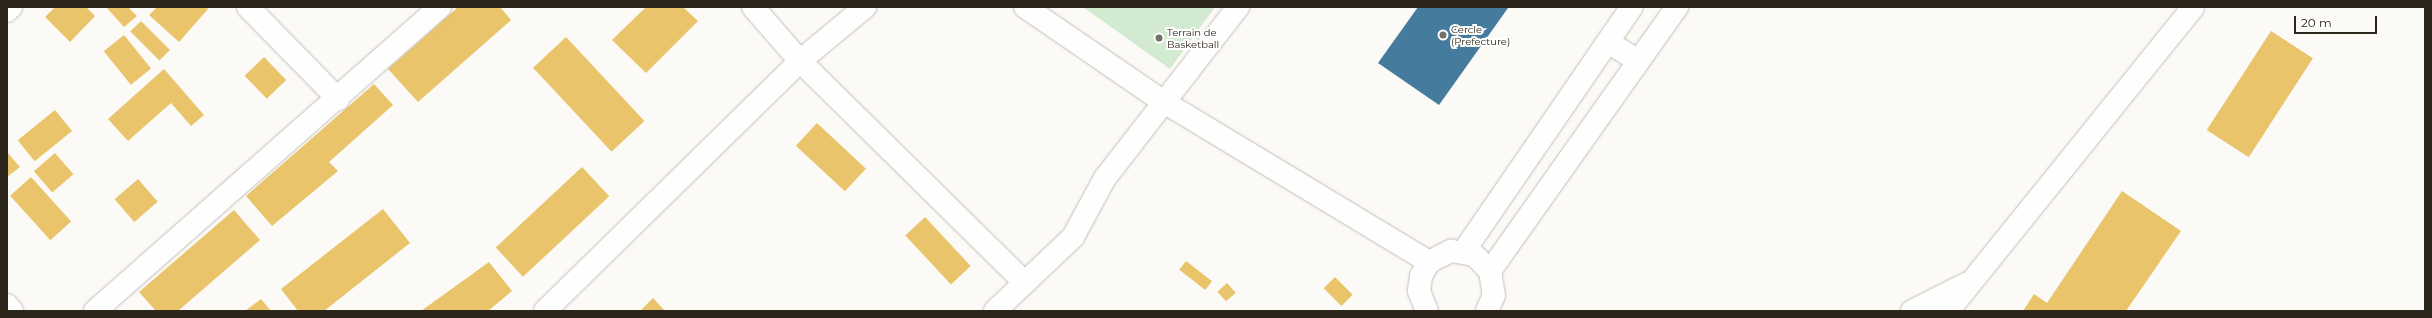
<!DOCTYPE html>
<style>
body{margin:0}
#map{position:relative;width:2432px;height:318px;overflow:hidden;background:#fcfaf6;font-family:Montserrat,sans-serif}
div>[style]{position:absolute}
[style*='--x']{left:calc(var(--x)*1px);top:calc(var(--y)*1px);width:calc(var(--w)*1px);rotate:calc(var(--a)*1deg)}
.green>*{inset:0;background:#d2eacf}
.homes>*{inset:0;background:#e9c46a;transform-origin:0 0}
.public>*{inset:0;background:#457b9d}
.roads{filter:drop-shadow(0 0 1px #c3bfb7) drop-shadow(0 0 1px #c3bfb7)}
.street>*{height:22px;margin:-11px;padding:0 11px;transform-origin:11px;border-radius:11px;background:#fffefe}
.secondary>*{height:22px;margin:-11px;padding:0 11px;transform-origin:11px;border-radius:11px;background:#fffefe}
.primary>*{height:22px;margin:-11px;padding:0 11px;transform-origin:11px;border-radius:11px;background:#fffefe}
.dots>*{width:11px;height:11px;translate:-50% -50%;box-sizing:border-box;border:2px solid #fff;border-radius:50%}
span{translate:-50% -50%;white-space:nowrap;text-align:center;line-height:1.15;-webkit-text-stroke:4px #fff;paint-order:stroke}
.poi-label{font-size:10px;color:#2d261a}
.left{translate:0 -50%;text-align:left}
.frame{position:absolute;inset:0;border:8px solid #2d261a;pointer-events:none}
.scale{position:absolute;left:2294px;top:16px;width:83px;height:18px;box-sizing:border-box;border:2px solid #2d261a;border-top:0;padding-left:5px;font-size:12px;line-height:14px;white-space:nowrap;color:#2d261a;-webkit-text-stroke:3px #fff;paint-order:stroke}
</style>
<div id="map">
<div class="green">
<div style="clip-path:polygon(1083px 7px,1215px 7px,1170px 69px)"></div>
</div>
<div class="homes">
<div style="clip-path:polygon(55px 7px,86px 7px,95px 16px,70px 42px,45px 17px)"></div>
<div style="clip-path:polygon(106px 7px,128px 7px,137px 16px,124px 27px)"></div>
<div style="clip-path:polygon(157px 7px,206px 7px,208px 9px,179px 42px,149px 15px)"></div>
<div style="clip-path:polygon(458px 7px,500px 7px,511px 20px,418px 102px,388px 69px)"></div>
<div style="clip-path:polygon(646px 7px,683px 7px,698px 21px,646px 73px,612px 40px)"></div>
<div style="left:141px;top:21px;width:41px;height:15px;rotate:45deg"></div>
<div style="left:2271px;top:31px;width:50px;height:118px;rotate:33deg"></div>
<div style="left:124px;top:35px;width:43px;height:26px;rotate:51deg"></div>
<div style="left:566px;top:37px;width:115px;height:45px;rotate:47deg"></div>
<div style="left:264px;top:57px;width:32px;height:27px;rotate:46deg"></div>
<div style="clip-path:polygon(164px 69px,204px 115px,191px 126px,171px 103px,128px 141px,108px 119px)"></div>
<div style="clip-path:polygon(374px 84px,393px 105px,329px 162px,338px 171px,272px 226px,246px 196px)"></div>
<div style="left:55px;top:110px;width:27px;height:48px;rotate:51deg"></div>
<div style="left:817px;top:123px;width:67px;height:31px;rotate:43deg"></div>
<div style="clip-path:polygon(7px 152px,20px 167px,7px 177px)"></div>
<div style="left:55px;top:153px;width:28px;height:28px;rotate:49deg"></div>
<div style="left:582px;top:167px;width:40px;height:118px;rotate:47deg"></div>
<div style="left:31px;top:177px;width:60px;height:28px;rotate:48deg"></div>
<div style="left:138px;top:179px;width:30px;height:31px;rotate:49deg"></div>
<div style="clip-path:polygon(2122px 191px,2181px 231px,2126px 311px,2023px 311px,2034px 294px,2047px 303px)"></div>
<div style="clip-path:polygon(383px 209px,410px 243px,324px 311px,298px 311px,281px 289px)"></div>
<div style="clip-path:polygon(234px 210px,260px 240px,178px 311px,156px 311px,139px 292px)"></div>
<div style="left:925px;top:217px;width:67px;height:27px;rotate:47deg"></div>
<div style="left:1186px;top:261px;width:33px;height:11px;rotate:38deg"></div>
<div style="clip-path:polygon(489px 262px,512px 291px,488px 311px,421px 311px)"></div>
<div style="left:1335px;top:277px;width:25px;height:16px;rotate:45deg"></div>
<div style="left:1227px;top:283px;width:13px;height:13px;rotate:48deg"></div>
<div style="clip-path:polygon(653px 298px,665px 311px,640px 311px)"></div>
<div style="clip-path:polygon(261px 299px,271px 311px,245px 311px)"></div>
</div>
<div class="public">
<div style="clip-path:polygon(1418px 7px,1508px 8px,1439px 105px,1378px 63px)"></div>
</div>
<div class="roads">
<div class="street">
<div style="--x:248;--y:7;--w:129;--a:45.6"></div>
<div style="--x:753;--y:7;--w:72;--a:49"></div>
<div style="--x:800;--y:61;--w:316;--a:44.6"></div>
<div style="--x:1025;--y:7;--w:168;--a:34.4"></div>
<div style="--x:1164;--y:102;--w:310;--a:31.1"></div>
<div style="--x:7;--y:11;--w:6;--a:-45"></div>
<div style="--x:7;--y:305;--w:8;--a:50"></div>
<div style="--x:95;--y:311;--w:460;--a:-41.4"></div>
<div style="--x:545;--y:311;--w:357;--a:-44.4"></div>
<div style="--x:800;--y:61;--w:85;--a:-39.7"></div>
<div style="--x:995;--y:311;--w:108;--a:-43.5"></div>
<div style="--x:1073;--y:237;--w:67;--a:-61.5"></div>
<div style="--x:1105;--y:178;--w:217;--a:-52.1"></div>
</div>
<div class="secondary">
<div style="--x:1608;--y:42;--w:36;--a:32"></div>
<div style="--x:1464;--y:251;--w:296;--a:-55.5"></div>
<div style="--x:1490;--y:271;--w:324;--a:-54.7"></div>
<div style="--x:1427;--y:311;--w:22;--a:-112"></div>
<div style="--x:1419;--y:291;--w:15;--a:-82"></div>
<div style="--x:1421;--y:276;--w:16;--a:-60"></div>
<div style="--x:1429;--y:262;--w:25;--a:-27"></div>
<div style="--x:1451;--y:251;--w:23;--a:10"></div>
<div style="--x:1474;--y:255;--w:23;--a:45"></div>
<div style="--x:1490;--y:271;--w:24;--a:81"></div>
<div style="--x:1494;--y:295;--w:17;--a:114"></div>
</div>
<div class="primary">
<div style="--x:1912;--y:311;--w:60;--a:-26.6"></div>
<div style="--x:1948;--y:311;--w:390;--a:-51.1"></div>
</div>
</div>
<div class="dots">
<div style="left:1443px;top:35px;background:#757067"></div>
<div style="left:1159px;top:38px;background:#757067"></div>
</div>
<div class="poi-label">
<span class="left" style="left:1451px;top:35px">Cercle<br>(Prefecture)</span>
<span class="left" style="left:1167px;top:38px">Terrain de<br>Basketball</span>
</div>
<div class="frame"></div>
<div class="scale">20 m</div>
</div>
